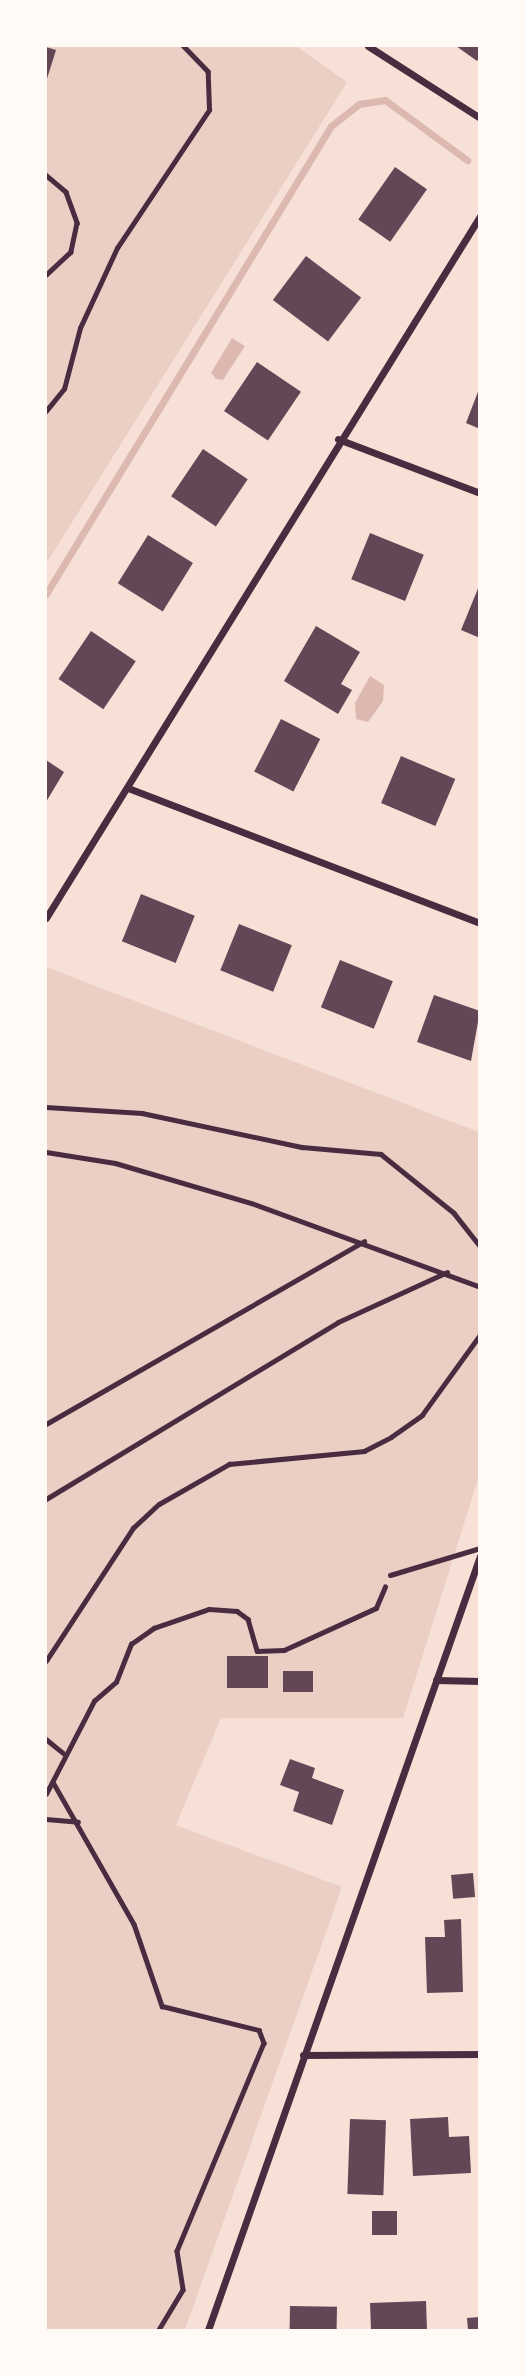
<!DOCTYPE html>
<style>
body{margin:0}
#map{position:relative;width:525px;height:2376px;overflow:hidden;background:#f7e1d7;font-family:"Sofia Sans Condensed",sans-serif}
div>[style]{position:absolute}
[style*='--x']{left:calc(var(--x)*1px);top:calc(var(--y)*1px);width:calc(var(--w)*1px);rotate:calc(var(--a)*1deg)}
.green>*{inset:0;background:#ebcfc5}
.water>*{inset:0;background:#dcb8b0}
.stream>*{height:7px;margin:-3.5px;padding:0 3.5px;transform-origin:3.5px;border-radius:3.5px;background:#dcb8b0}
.building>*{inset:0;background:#644757;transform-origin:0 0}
.path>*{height:4.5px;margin:-2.25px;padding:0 2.25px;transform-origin:2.25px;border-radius:2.25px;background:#4a2c40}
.service>*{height:5px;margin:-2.5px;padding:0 2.5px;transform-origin:2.5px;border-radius:2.5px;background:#4a2c40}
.minor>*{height:7px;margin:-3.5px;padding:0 3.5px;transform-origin:3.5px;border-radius:3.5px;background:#4a2c40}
span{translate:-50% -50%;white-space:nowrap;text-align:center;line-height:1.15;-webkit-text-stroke:5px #fffaf5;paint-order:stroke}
.frame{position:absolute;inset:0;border:47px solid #fffaf5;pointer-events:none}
</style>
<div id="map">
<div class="green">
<div style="clip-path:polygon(46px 46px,296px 46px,347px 82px,46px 564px)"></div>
<div style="clip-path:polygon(46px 967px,479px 1132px,479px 1476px,403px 1718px,221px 1718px,176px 1825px,342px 1887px,185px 2330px,46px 2330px)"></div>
</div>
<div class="water">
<div style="clip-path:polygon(232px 338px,245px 346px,223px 380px,216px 379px,211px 373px)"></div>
<div style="clip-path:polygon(370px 676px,384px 685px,383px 701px,368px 722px,356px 719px,355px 703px)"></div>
</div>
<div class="stream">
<div style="--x:46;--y:594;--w:548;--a:-58.66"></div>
<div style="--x:331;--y:126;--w:36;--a:-38"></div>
<div style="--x:359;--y:104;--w:26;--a:-9"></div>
<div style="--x:385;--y:100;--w:102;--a:36.2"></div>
</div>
<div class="building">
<div style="clip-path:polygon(456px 46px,480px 46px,480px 57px,477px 61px)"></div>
<div style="clip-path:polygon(46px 47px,56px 50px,46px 82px)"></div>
<div style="left:395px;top:167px;width:39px;height:64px;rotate:35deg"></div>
<div style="left:306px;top:256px;width:69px;height:55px;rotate:37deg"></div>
<div style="left:257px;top:362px;width:53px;height:59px;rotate:34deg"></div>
<div style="clip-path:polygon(479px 389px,480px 389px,480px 429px,466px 423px)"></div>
<div style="left:203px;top:449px;width:54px;height:57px;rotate:34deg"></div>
<div style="left:370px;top:533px;width:58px;height:50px;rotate:22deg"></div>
<div style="left:148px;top:535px;width:53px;height:57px;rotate:32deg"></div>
<div style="clip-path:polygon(479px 586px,480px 586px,480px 638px,461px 630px)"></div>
<div style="clip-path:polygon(316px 626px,360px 652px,341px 684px,352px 690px,338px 714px,284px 681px)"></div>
<div style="left:91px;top:631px;width:54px;height:58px;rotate:34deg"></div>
<div style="left:281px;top:719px;width:44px;height:59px;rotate:27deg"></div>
<div style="left:401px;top:756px;width:59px;height:51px;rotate:23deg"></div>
<div style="clip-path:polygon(46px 760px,64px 772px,46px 802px)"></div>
<div style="left:141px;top:894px;width:58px;height:51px;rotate:22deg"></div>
<div style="left:239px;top:924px;width:57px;height:50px;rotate:22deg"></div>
<div style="left:340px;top:960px;width:57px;height:51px;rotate:22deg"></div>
<div style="clip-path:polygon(434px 995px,480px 1011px,471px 1061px,417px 1042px)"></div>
<div style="left:227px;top:1656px;width:41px;height:32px"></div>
<div style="left:283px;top:1671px;width:30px;height:21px"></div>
<div style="clip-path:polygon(290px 1759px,315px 1768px,312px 1778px,344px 1790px,332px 1825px,293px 1811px,299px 1792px,280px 1785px)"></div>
<div style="left:473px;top:1873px;width:24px;height:22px;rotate:85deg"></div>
<div style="clip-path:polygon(461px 1919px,463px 1992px,427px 1993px,425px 1937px,445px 1937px,444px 1920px)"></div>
<div style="clip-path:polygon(448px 2117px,449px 2137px,469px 2136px,471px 2173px,413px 2176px,410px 2119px)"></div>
<div style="left:350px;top:2119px;width:36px;height:75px;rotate:2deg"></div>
<div style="left:397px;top:2211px;width:24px;height:25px;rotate:90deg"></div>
<div style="left:426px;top:2301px;width:29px;height:56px;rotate:88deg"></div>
<div style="left:290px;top:2306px;width:47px;height:24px;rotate:1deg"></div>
<div style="clip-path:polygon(480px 2317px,480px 2330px,468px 2330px,467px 2318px)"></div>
</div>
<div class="path">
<div style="--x:46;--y:175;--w:26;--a:40"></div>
<div style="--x:66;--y:192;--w:33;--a:70"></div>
<div style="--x:77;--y:223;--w:30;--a:102"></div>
<div style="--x:71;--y:252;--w:34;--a:137"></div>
<div style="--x:46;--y:411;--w:28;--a:-51"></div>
<div style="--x:64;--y:389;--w:63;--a:-75.3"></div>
<div style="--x:80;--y:328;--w:88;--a:-65.2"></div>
<div style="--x:117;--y:248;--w:166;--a:-56.3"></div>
<div style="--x:209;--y:110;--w:38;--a:-92"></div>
<div style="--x:208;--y:72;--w:36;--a:-134"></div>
<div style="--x:46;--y:1107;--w:96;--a:3.6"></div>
<div style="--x:142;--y:1113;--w:164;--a:12"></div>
<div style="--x:302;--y:1147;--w:79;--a:5.1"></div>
<div style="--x:381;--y:1154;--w:94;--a:38.9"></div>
<div style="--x:454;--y:1213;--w:42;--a:51.8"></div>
<div style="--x:46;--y:1661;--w:159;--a:-56.8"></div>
<div style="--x:133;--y:1528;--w:35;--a:-43"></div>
<div style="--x:159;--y:1504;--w:81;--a:-29.7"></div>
<div style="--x:229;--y:1464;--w:136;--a:-5.5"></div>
<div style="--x:364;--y:1451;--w:30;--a:-27"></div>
<div style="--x:391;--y:1437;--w:38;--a:-35"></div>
<div style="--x:422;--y:1415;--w:99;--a:-54.1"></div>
<div style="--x:46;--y:1739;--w:22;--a:39"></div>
<div style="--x:53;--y:1782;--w:163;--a:60.3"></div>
<div style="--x:134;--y:1924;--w:87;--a:71.1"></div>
<div style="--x:162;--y:2006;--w:100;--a:13.9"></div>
<div style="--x:259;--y:2030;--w:14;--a:69"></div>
<div style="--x:264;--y:2043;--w:225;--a:112.7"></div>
<div style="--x:177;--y:2251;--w:39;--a:81"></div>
<div style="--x:183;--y:2290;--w:47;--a:121"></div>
<div style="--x:46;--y:1794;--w:105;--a:-62.7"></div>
<div style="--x:94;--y:1701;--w:29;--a:-41"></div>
<div style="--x:116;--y:1682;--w:41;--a:-68.5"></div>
<div style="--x:131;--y:1644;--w:28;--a:-35"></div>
<div style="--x:154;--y:1628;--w:58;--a:-19.1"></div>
<div style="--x:209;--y:1609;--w:28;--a:4"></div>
<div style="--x:237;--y:1611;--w:14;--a:36"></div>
<div style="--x:248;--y:1619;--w:33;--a:74"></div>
<div style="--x:257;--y:1651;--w:27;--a:-2"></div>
<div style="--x:284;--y:1650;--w:101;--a:-24.5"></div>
<div style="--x:376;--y:1608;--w:23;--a:-67"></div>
<div style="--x:46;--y:1819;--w:32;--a:5"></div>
</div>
<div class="service">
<div style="--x:46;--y:1152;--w:70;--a:9.1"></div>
<div style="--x:115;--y:1163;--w:142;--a:16.4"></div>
<div style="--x:251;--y:1203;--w:244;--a:20.1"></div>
<div style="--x:46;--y:1424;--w:367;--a:-29.9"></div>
<div style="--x:46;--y:1499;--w:341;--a:-31.2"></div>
<div style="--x:338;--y:1322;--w:120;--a:-24.6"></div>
<div style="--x:390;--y:1575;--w:94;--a:-16.7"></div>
</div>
<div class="minor">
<div style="--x:368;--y:46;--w:133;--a:32.7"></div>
<div style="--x:338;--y:439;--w:152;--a:20.8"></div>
<div style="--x:128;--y:788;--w:377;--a:21"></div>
<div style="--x:46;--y:918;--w:825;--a:-58.27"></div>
<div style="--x:436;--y:1680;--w:44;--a:1.3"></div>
<div style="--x:303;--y:2055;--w:177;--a:-0.3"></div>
<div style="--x:208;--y:2330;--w:820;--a:-70.64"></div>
</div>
<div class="frame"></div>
</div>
